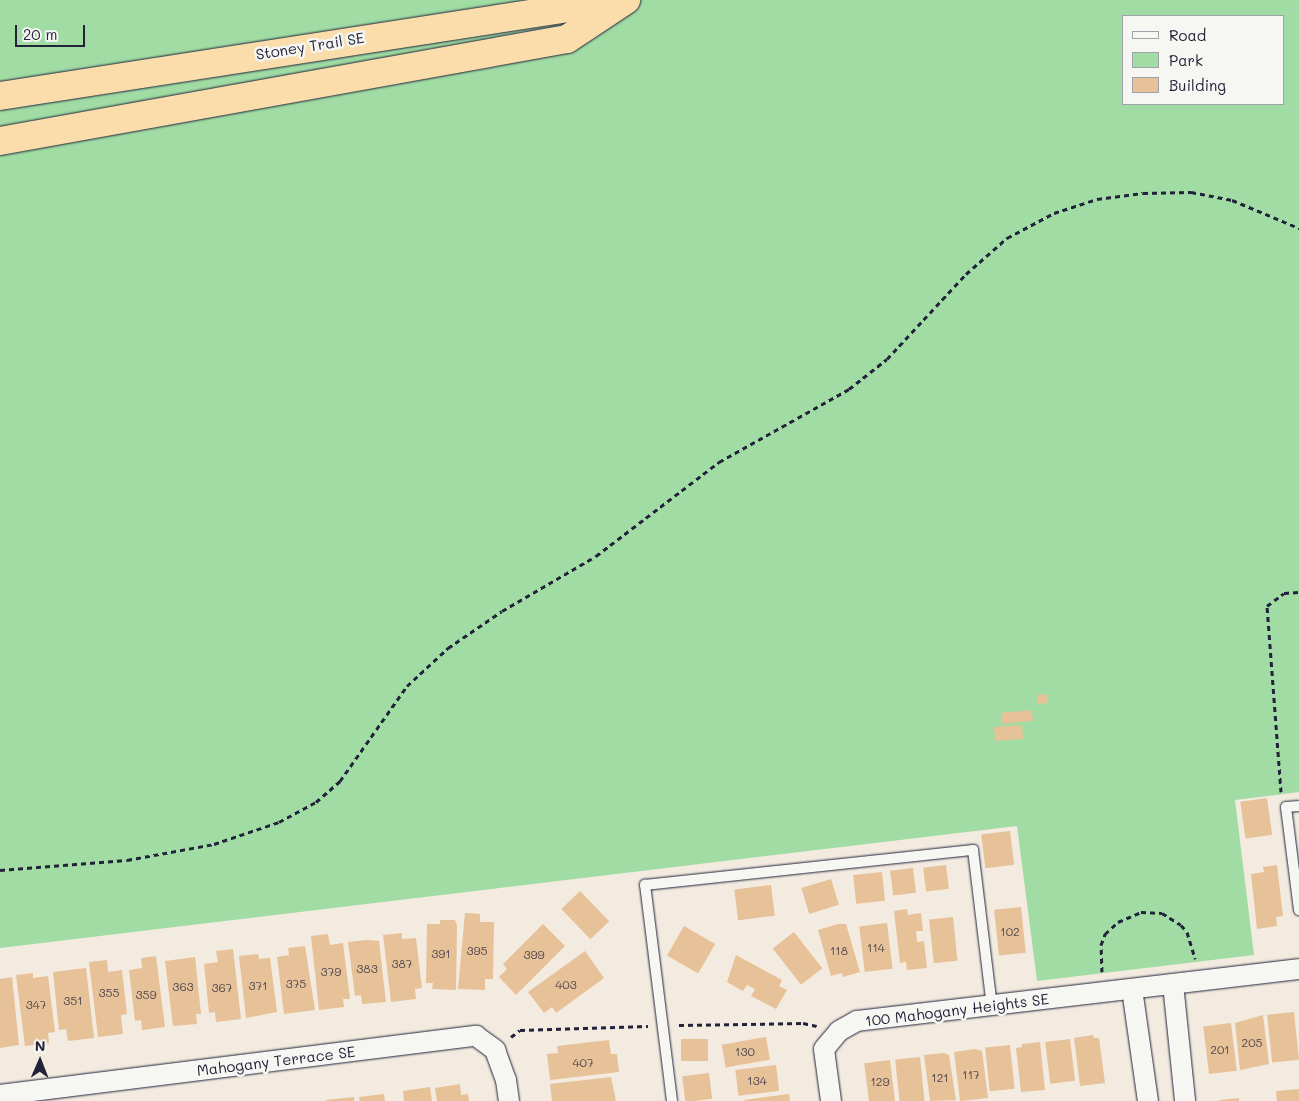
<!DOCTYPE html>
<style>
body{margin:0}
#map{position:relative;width:1299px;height:1101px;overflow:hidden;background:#f3ebe0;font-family:Mali,sans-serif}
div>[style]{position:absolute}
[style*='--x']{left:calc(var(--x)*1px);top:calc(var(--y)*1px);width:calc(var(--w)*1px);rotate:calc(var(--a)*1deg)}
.green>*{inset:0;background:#a0dca3}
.building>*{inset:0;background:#e7c197;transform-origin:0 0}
.path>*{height:3px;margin-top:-1.5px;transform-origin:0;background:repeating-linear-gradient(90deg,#22223b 0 5px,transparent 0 9px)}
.roads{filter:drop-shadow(0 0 1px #22223b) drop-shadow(0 0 1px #22223b)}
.lane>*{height:10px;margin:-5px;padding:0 5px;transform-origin:5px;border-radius:5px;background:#f6f6f2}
.street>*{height:20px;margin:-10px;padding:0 10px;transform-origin:10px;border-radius:10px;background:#f6f6f2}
.highway>*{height:28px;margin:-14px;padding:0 14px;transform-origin:14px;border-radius:14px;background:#faddab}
span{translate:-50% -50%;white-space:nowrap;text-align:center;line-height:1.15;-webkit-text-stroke:5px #f6f6f2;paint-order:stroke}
.number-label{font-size:12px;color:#534a52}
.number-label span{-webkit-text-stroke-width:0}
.street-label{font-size:15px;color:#22223b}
.legend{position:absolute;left:1122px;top:15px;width:162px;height:90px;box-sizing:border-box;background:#f6f6f2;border:1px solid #a1a1a9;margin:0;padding:6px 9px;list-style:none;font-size:15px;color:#22223b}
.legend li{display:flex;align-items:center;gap:10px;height:25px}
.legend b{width:25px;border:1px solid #a1a1a9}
.north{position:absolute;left:15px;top:1036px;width:50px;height:50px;-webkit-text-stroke:4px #f6f6f2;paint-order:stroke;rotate:1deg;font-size:14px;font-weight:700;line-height:20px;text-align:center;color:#22223b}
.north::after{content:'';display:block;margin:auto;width:18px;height:22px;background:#22223b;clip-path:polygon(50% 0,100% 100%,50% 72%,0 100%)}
.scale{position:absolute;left:15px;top:25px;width:70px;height:22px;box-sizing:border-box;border:2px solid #22223b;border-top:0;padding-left:6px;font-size:15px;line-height:18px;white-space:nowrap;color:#22223b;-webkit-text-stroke:4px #f6f6f2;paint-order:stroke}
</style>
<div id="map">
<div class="green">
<div style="clip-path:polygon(evenodd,0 0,1299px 0,1299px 792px,1235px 800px,1254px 955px,1037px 981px,1017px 826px,0 948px,0 0,1123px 16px,1283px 16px,1283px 104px,1123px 104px,1123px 16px)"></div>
</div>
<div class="building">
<div style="left:1047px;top:694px;width:9px;height:10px;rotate:84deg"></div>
<div style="left:1032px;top:710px;width:11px;height:31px;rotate:85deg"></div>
<div style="left:1022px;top:725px;width:14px;height:28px;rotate:86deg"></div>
<div style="left:1267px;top:798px;width:37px;height:27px;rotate:82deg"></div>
<div style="left:1010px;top:831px;width:34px;height:29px;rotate:83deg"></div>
<div style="left:946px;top:865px;width:24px;height:23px;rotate:83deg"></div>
<div style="clip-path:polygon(1277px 865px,1283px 916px,1276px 917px,1277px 926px,1257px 929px,1251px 874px,1264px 872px,1263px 867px)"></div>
<div style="left:913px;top:868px;width:25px;height:23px;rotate:83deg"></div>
<div style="left:882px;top:872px;width:29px;height:29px;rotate:84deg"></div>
<div style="left:831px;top:879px;width:27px;height:31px;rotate:73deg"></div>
<div style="left:771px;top:885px;width:31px;height:37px;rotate:83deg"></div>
<div style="left:580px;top:891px;width:42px;height:26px;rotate:46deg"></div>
<div style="left:1021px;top:907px;width:46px;height:27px;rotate:84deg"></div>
<div style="clip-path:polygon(907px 909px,908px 915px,921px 913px,923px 931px,916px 931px,917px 942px,924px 941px,927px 968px,907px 970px,906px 962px,900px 963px,894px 911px)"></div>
<div style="clip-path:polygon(465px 913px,480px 914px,480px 922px,494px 922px,493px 979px,485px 979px,485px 990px,458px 989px)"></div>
<div style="left:953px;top:917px;width:44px;height:24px;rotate:84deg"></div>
<div style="clip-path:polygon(440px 920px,455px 920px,457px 925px,456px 990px,432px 989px,433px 983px,426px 983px,427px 924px,440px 924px)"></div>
<div style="left:887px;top:923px;width:46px;height:28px;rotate:83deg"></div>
<div style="clip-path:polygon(543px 924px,565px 946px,516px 995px,499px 977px,507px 969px,503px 964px)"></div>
<div style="clip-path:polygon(838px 924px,846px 924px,860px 972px,843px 977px,842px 973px,831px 976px,818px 930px)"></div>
<div style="left:684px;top:926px;width:36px;height:34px;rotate:30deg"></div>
<div style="left:794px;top:932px;width:46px;height:27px;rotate:52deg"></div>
<div style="clip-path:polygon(402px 933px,402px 939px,416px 938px,422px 988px,415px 989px,416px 999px,391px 1002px,383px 935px)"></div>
<div style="clip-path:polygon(328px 934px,330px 945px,343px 943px,350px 999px,343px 999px,344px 1007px,319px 1010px,311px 936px)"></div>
<div style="clip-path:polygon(367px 940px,379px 941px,386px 1002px,362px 1004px,361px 995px,355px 996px,348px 942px)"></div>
<div style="clip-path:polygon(305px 946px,315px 1010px,284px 1014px,277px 957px,289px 955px,288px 948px)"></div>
<div style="clip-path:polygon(233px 949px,241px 1019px,216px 1022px,215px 1012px,209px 1013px,204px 964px,218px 962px,216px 951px)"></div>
<div style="clip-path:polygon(585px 951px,604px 978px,556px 1013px,552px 1007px,544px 1013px,528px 992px)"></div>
<div style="clip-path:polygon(258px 954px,259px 959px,270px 958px,277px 1012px,246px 1018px,239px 956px)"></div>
<div style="clip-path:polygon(736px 955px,782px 980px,779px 986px,787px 990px,776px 1009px,751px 996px,755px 989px,747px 985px,743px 991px,727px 982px)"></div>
<div style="clip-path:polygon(156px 956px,165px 1027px,142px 1030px,141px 1020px,135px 1021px,129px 970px,142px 968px,141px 958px)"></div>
<div style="clip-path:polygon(195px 957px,201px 1014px,196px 1014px,197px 1024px,173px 1026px,165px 961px)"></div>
<div style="clip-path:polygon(107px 960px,108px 972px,122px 970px,127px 1014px,121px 1015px,123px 1034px,98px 1037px,89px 962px)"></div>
<div style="clip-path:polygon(86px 968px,94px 1038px,68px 1041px,66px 1029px,59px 1030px,53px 972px)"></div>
<div style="clip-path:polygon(33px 973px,33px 978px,48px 976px,55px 1032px,48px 1033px,49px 1043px,25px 1046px,16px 975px)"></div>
<div style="clip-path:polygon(12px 977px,19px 1045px,0 1048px,0 979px)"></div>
<div style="left:1294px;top:1012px;width:48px;height:27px;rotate:84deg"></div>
<div style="clip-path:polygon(1263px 1015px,1269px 1064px,1240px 1070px,1235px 1023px)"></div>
<div style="left:1231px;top:1023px;width:48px;height:28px;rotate:83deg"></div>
<div style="clip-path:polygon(1093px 1035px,1094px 1038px,1099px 1038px,1105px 1083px,1080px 1086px,1074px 1038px)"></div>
<div style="left:766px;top:1037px;width:23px;height:45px;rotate:80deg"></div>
<div style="left:708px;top:1039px;width:22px;height:27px;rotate:90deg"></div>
<div style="left:1070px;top:1039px;width:42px;height:25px;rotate:83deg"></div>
<div style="clip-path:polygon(609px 1040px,611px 1054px,617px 1054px,619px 1072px,550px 1080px,547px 1054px,558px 1053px,557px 1046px)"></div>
<div style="clip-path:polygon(1040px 1042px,1045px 1090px,1021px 1092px,1016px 1048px,1022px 1047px,1022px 1044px)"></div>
<div style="left:1010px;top:1045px;width:44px;height:25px;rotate:84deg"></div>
<div style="clip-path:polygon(975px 1049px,982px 1051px,988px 1098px,960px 1101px,954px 1052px)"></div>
<div style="clip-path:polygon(944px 1053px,949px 1055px,956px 1100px,930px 1101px,924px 1055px)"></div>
<div style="left:920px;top:1057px;width:44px;height:25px;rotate:84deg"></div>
<div style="left:890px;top:1060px;width:41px;height:26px;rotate:83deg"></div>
<div style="left:776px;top:1065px;width:26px;height:41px;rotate:83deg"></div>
<div style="left:709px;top:1073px;width:26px;height:27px;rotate:83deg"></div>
<div style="clip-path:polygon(611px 1077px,616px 1101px,552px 1101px,550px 1084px)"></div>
<div style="clip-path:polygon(460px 1084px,461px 1095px,468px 1094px,469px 1101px,437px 1101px,435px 1088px)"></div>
<div style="clip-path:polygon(430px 1087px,432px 1101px,404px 1101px,403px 1091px)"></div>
<div style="clip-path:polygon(1299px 1089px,1299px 1101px,1277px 1101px,1276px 1091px)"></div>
<div style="clip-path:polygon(384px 1094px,385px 1101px,360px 1101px,359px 1097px)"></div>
<div style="clip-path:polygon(789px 1094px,790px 1101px,745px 1101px,744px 1100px)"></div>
<div style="clip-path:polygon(354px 1097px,354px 1101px,326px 1101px,326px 1100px)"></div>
<div style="clip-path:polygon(1239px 1098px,1239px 1101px,1219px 1101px,1219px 1100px)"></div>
</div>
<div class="path">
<div style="--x:1281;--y:792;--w:187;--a:-94.3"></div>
<div style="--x:1267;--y:606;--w:21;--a:-37"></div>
<div style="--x:1284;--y:593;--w:15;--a:-4"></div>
<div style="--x:0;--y:870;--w:127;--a:-4.5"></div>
<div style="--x:127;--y:860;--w:88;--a:-10.4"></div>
<div style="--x:214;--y:844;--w:69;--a:-18.7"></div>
<div style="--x:279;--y:822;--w:42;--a:-28.4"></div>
<div style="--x:316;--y:802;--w:32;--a:-41"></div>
<div style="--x:340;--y:781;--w:116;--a:-54.8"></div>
<div style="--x:407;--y:686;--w:56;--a:-42.8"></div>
<div style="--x:448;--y:648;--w:65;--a:-34.4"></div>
<div style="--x:502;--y:611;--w:109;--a:-30.3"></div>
<div style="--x:596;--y:556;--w:155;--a:-37.4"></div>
<div style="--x:719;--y:462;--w:149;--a:-29.3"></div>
<div style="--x:849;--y:389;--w:48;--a:-38.3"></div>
<div style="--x:887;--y:359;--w:116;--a:-47.1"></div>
<div style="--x:966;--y:274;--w:55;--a:-41.3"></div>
<div style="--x:1007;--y:238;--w:53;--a:-28"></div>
<div style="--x:1054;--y:213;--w:45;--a:-18"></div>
<div style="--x:1097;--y:199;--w:46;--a:-7.4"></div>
<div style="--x:1143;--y:193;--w:48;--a:-1.2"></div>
<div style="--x:1191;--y:192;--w:42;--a:11"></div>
<div style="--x:1232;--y:200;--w:73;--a:22.7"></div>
<div style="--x:1102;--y:972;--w:27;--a:-92"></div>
<div style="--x:1101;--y:945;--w:12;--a:-70"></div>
<div style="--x:1105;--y:934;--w:18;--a:-43"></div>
<div style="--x:1118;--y:922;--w:25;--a:-23"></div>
<div style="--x:1141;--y:912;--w:21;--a:3"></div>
<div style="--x:1162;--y:913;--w:22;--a:32"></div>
<div style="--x:1181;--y:925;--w:9;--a:49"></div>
<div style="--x:1187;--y:932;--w:28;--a:73"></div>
<div style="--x:679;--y:1025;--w:124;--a:-0.9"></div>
<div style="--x:803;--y:1023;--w:14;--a:12"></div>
<div style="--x:511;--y:1037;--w:11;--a:-38"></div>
<div style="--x:520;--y:1030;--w:128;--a:-1.8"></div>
</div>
<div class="roads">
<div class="lane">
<div style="--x:1299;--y:806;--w:13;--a:176"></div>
<div style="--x:1286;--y:807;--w:104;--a:82.8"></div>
<div style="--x:672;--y:1101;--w:218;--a:-97.1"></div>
<div style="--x:645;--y:885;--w:330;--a:-6.1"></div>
<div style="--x:973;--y:850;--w:157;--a:83.1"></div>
</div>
<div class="street">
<div style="--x:1173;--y:984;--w:118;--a:84.1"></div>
<div style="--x:1132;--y:989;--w:113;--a:81.9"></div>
<div style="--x:0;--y:1095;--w:480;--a:-7.1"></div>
<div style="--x:476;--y:1036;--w:24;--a:36"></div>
<div style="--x:495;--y:1050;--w:32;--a:70"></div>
<div style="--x:506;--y:1080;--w:21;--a:82"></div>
<div style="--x:831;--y:1101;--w:52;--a:-97.7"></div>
<div style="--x:824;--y:1049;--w:23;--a:-50"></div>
<div style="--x:839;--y:1031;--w:21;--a:-29"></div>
<div style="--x:857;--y:1021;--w:445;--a:-6.7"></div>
</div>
<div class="highway">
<div style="--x:0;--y:96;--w:627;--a:-8.8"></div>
<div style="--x:0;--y:141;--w:576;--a:-10.2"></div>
<div style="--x:567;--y:39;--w:71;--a:-33.5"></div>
</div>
</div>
<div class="number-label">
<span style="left:1010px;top:932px">102</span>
<span style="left:876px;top:948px">114</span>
<span style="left:477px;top:951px">395</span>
<span style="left:839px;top:951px">118</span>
<span style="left:441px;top:954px">391</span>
<span style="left:534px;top:955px">399</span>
<span style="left:402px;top:964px">387</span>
<span style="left:367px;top:969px">383</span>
<span style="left:331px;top:972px">379</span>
<span style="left:296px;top:984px">375</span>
<span style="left:566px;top:985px">403</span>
<span style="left:258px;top:986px">371</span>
<span style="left:183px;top:987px">363</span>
<span style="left:222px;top:988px">367</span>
<span style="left:109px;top:993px">355</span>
<span style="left:146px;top:995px">359</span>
<span style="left:73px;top:1001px">351</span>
<span style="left:36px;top:1005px">347</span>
<span style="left:1252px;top:1043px">205</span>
<span style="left:1220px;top:1050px">201</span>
<span style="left:745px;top:1052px">130</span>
<span style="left:583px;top:1063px">407</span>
<span style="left:971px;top:1075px">117</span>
<span style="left:940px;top:1078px">121</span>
<span style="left:757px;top:1081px">134</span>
<span style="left:880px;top:1082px">129</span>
</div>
<div class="street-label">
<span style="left:310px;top:46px;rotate:-9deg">Stoney Trail SE</span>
<span style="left:957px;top:1010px;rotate:-7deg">100 Mahogany Heights SE</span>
<span style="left:276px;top:1061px;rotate:-7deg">Mahogany Terrace SE</span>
</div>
<ul class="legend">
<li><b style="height:6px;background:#f6f6f2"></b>Road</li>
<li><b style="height:14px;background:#a0dca3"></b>Park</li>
<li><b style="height:14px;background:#e7c197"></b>Building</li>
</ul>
<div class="north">N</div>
<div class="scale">20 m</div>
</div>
